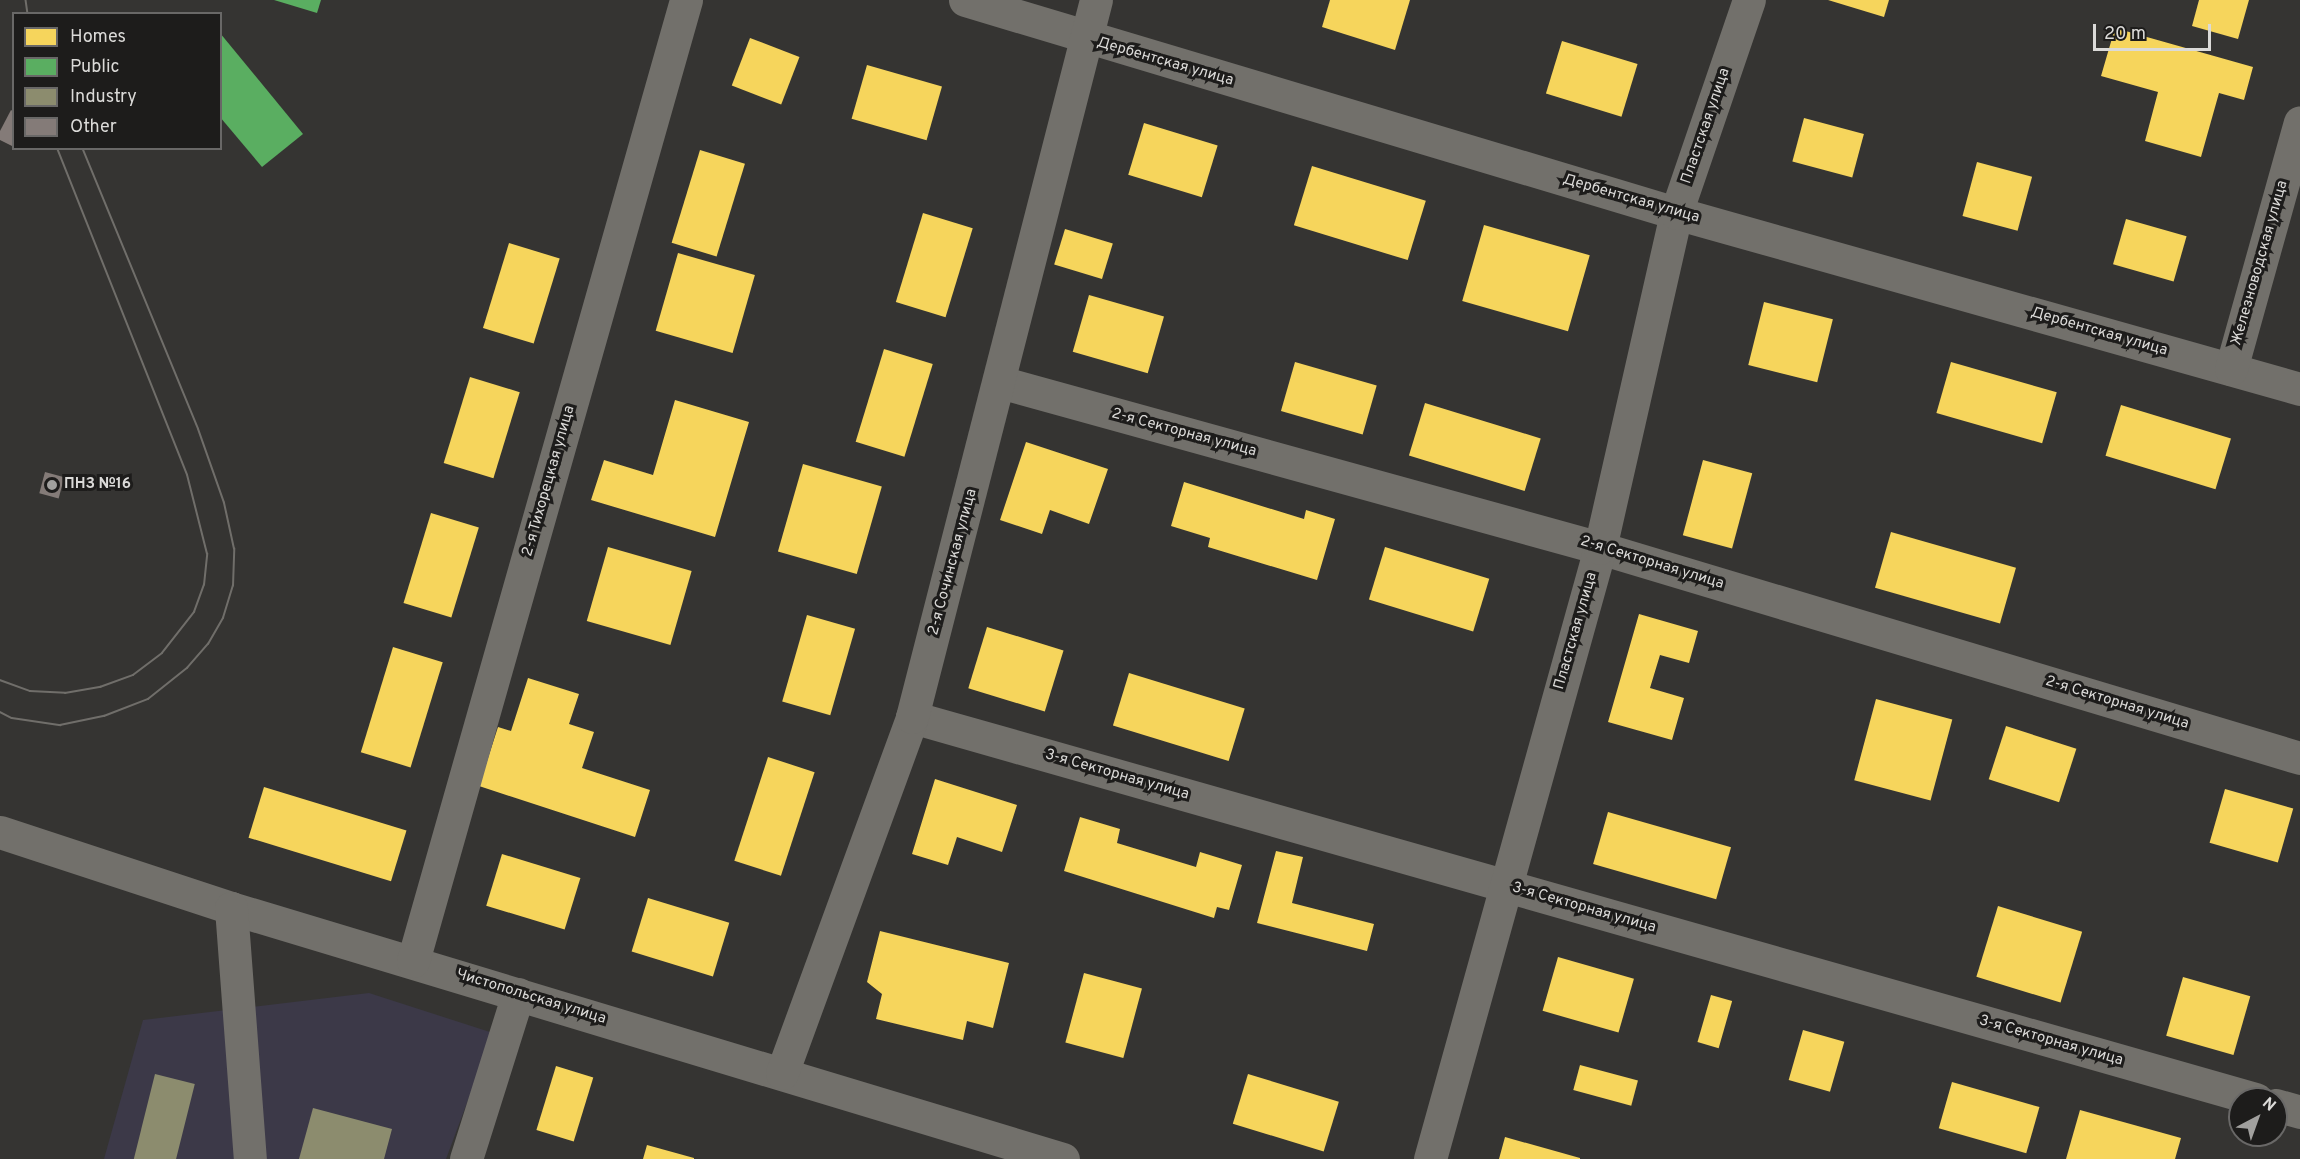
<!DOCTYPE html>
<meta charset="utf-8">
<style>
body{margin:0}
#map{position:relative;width:2300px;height:1159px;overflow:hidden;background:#353432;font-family:Overpass,sans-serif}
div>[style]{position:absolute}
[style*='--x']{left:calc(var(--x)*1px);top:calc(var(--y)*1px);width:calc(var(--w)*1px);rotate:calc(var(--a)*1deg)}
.industrial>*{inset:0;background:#3c3948}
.homes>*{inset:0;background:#f6d55c;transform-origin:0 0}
.public>*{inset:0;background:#5aae61}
.industry>*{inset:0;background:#8c8c6e;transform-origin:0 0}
.building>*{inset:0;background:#847b78;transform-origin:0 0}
.minor>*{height:33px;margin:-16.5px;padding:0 16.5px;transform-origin:16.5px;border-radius:16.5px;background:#72706b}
.tram>*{height:1.5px;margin:-0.75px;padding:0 0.75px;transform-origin:0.75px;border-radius:0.75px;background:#706e6a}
.dots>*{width:16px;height:16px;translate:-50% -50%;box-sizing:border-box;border:3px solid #1d1c1b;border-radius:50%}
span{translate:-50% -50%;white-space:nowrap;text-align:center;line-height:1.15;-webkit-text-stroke:6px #1d1c1b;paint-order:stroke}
.street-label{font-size:15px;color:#dbdad8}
.poi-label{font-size:15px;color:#dbdad8;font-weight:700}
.left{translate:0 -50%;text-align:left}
.legend{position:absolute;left:12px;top:12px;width:210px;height:138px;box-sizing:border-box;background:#1d1c1b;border:2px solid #696867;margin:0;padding:8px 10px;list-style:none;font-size:18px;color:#dbdad8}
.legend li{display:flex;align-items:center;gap:12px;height:30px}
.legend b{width:30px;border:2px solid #696867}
.north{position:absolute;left:2228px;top:1087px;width:60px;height:60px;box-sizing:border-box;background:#1d1c1b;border:2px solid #696867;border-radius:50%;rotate:41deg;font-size:16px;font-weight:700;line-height:24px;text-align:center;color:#dbdad8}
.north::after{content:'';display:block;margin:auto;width:21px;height:27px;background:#a1a09e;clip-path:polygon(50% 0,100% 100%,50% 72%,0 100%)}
.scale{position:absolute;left:2093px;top:24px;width:118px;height:27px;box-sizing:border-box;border:3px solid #dbdad8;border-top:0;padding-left:8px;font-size:18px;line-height:21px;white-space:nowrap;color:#dbdad8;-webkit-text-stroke:4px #1d1c1b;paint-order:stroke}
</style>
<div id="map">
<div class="industrial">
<div style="clip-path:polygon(369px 993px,493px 1033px,446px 1159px,104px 1159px,143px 1020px)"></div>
</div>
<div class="homes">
<div style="clip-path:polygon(1330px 0,1410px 0,1395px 50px,1322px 27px)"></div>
<div style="clip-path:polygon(1828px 0,1889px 0,1884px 17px)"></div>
<div style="clip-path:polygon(2199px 0,2249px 0,2238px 39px,2192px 26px)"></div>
<div style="clip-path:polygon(2115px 28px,2253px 67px,2244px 100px,2219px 93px,2201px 157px,2145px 141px,2158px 92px,2101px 76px)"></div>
<div style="left:750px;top:38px;width:53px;height:51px;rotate:21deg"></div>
<div style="left:1562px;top:41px;width:79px;height:55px;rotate:17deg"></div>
<div style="left:867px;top:65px;width:78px;height:56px;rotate:16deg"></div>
<div style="left:1804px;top:118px;width:62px;height:45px;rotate:15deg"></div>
<div style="left:1144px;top:123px;width:77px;height:54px;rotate:17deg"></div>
<div style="left:700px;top:150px;width:47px;height:97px;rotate:17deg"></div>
<div style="left:1977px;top:162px;width:57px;height:56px;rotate:15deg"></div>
<div style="left:1312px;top:166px;width:119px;height:62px;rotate:17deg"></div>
<div style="left:923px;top:213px;width:52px;height:93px;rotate:17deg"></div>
<div style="left:2126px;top:219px;width:63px;height:47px;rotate:16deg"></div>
<div style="left:1484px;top:225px;width:110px;height:79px;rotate:16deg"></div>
<div style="left:1065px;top:229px;width:50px;height:37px;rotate:17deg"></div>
<div style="left:509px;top:243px;width:53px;height:89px;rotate:17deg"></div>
<div style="left:678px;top:253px;width:80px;height:81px;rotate:16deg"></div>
<div style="left:1089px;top:295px;width:78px;height:59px;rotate:16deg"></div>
<div style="left:1764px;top:302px;width:71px;height:65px;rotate:14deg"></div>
<div style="left:884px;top:349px;width:51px;height:97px;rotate:17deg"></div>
<div style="left:1295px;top:362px;width:85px;height:51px;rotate:16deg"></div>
<div style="left:1951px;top:362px;width:110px;height:53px;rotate:16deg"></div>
<div style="left:470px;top:377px;width:52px;height:90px;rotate:17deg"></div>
<div style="clip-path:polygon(675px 400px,749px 422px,715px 537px,591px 500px,604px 460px,653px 475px)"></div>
<div style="left:1425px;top:403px;width:121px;height:55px;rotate:17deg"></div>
<div style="left:2121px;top:405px;width:115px;height:53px;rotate:17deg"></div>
<div style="clip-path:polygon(1026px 442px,1108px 469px,1089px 524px,1050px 510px,1042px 534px,1000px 520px)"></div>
<div style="left:1703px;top:460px;width:51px;height:78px;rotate:15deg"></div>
<div style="left:803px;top:464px;width:82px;height:91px;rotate:16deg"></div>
<div style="clip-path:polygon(1184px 482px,1304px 519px,1306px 510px,1335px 519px,1317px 580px,1208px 547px,1210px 538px,1171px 526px)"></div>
<div style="left:431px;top:513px;width:50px;height:94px;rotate:17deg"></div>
<div style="left:1891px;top:532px;width:130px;height:58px;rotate:16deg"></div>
<div style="left:608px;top:547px;width:87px;height:77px;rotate:16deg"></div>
<div style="left:1385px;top:547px;width:109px;height:55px;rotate:17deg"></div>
<div style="clip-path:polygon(1639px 614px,1698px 631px,1689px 663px,1660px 655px,1650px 688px,1684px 698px,1672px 740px,1608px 722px)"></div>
<div style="left:807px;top:615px;width:50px;height:90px;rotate:16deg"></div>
<div style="left:987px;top:627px;width:80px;height:64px;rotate:17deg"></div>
<div style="left:393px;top:647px;width:52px;height:110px;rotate:17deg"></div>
<div style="left:1129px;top:673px;width:121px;height:55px;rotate:17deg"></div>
<div style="clip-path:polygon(528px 678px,579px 694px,569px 724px,594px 732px,582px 768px,650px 790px,635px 837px,479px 786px,498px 727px,511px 731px)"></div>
<div style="left:1876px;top:699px;width:79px;height:84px;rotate:15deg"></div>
<div style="left:2006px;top:726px;width:74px;height:56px;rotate:18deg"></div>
<div style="left:768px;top:757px;width:49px;height:109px;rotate:18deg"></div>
<div style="clip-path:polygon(935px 779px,1017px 805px,1002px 852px,957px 837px,948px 865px,912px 854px)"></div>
<div style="left:264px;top:787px;width:149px;height:53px;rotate:17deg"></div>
<div style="left:2225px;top:789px;width:71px;height:56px;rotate:16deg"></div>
<div style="left:1608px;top:812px;width:128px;height:54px;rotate:16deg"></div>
<div style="clip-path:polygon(1080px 817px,1120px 829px,1117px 843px,1196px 867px,1200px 852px,1242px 865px,1229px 910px,1217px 907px,1214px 918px,1064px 871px)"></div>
<div style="clip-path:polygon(1276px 851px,1303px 857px,1292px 903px,1374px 924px,1367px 951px,1257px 923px)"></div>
<div style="left:502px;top:854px;width:82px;height:54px;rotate:17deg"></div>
<div style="left:648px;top:898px;width:85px;height:56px;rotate:17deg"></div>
<div style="left:1998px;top:906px;width:88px;height:74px;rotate:17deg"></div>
<div style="clip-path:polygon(880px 931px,1009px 963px,993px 1028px,967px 1021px,963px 1040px,876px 1019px,882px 994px,867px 982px)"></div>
<div style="left:1558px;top:957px;width:79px;height:56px;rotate:16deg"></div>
<div style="left:1084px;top:973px;width:60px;height:72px;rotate:15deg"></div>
<div style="left:2183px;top:977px;width:70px;height:61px;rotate:16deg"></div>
<div style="left:1711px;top:995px;width:22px;height:49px;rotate:16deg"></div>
<div style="left:1803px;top:1030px;width:43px;height:52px;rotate:16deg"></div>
<div style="left:1580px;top:1065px;width:60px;height:26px;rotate:15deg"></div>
<div style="left:556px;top:1066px;width:39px;height:67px;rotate:17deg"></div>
<div style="left:1248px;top:1074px;width:95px;height:52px;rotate:17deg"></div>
<div style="left:1952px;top:1082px;width:91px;height:48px;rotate:16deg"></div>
<div style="clip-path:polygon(2080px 1110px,2181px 1138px,2175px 1159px,2066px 1159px)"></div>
<div style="clip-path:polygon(1505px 1137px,1580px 1158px,1580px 1159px,1499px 1159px)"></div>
<div style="clip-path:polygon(647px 1145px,694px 1158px,694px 1159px,643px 1159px)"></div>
</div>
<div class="public">
<div style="clip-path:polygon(274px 0,321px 0,317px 13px)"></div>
<div style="clip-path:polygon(220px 33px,303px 134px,262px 167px,220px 117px)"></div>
</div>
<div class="industry">
<div style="left:155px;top:1074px;width:41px;height:88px;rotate:14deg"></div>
<div style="clip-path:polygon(313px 1108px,392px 1129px,384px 1159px,299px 1159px)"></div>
</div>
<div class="building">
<div style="clip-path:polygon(11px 110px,14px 112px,14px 147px,0 140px,0 131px)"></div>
<div style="left:45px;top:472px;width:20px;height:22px;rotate:15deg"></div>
</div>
<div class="minor">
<div style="--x:965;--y:0;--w:742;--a:16.68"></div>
<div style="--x:1676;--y:213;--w:648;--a:15.75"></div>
<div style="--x:2231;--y:369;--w:256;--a:-74.4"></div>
<div style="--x:1000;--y:382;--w:623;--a:15.46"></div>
<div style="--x:1600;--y:548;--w:731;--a:16.7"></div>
<div style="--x:912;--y:717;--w:1397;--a:15.87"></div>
<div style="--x:0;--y:832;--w:243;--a:18.2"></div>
<div style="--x:231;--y:908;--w:869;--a:16.79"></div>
<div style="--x:231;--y:908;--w:252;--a:85.7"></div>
<div style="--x:413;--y:961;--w:999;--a:-74.14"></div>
<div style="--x:782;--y:1073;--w:379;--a:-69.9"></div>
<div style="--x:912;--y:717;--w:740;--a:-75.61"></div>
<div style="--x:2276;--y:1105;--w:25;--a:16"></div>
<div style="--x:466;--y:1159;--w:173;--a:-72.5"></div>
<div style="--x:1430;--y:1159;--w:634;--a:-74.45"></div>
<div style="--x:1600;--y:548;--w:344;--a:-77.2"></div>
<div style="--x:1676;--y:213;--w:225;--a:-71.1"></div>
</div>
<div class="tram">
<div style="--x:26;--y:0;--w:14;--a:82"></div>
<div style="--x:0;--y:680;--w:32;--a:20"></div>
<div style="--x:30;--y:691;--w:35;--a:3"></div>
<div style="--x:65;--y:693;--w:36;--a:-10"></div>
<div style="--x:100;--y:687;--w:35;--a:-20"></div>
<div style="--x:133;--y:675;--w:36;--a:-37"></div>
<div style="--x:162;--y:653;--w:52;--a:-52"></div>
<div style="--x:194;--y:612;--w:29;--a:-70"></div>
<div style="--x:204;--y:585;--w:31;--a:-84"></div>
<div style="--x:207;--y:554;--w:81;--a:-104.2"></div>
<div style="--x:187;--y:475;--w:352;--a:-111.7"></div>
<div style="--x:0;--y:712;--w:13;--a:27"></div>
<div style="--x:12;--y:718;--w:49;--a:8.3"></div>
<div style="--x:60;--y:725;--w:45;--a:-11.6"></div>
<div style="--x:104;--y:716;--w:47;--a:-21.1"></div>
<div style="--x:148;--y:699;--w:50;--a:-38.5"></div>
<div style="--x:187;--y:668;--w:32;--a:-49"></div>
<div style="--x:208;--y:644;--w:30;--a:-60"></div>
<div style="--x:223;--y:618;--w:34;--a:-73"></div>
<div style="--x:233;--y:586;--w:37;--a:-88"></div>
<div style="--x:234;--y:549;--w:47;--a:-102.3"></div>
<div style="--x:224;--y:503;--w:78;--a:-109.4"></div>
<div style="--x:198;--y:429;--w:304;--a:-112.4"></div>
</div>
<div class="dots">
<div style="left:52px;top:485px;background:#a1a09e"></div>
</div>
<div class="street-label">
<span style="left:1165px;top:62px;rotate:16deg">Дербентская улица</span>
<span style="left:1706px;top:126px;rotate:-71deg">Пластская улица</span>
<span style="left:1631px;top:199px;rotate:16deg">Дербентская улица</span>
<span style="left:2260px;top:263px;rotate:-74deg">Железноводская улица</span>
<span style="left:2099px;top:332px;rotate:16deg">Дербентская улица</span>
<span style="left:1184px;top:433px;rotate:15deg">2-я Секторная улица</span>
<span style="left:549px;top:481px;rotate:-74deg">2-я Тихорецкая улица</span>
<span style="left:953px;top:562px;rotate:-75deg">2-я Сочинская улица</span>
<span style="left:1652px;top:563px;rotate:17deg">2-я Секторная улица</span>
<span style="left:1576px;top:631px;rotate:-74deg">Пластская улица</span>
<span style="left:2117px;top:703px;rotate:17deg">2-я Секторная улица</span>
<span style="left:1117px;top:775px;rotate:16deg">3-я Секторная улица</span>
<span style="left:1584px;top:908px;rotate:16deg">3-я Секторная улица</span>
<span style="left:531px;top:997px;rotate:17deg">Чистопольская улица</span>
<span style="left:2051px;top:1041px;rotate:16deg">3-я Секторная улица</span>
</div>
<div class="poi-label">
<span class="left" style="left:64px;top:485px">ПНЗ №16</span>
</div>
<ul class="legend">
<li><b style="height:16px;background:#f6d55c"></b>Homes</li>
<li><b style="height:16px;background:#5aae61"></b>Public</li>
<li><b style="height:16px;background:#8c8c6e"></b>Industry</li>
<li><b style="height:16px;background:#847b78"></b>Other</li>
</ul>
<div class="north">N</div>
<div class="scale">20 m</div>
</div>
